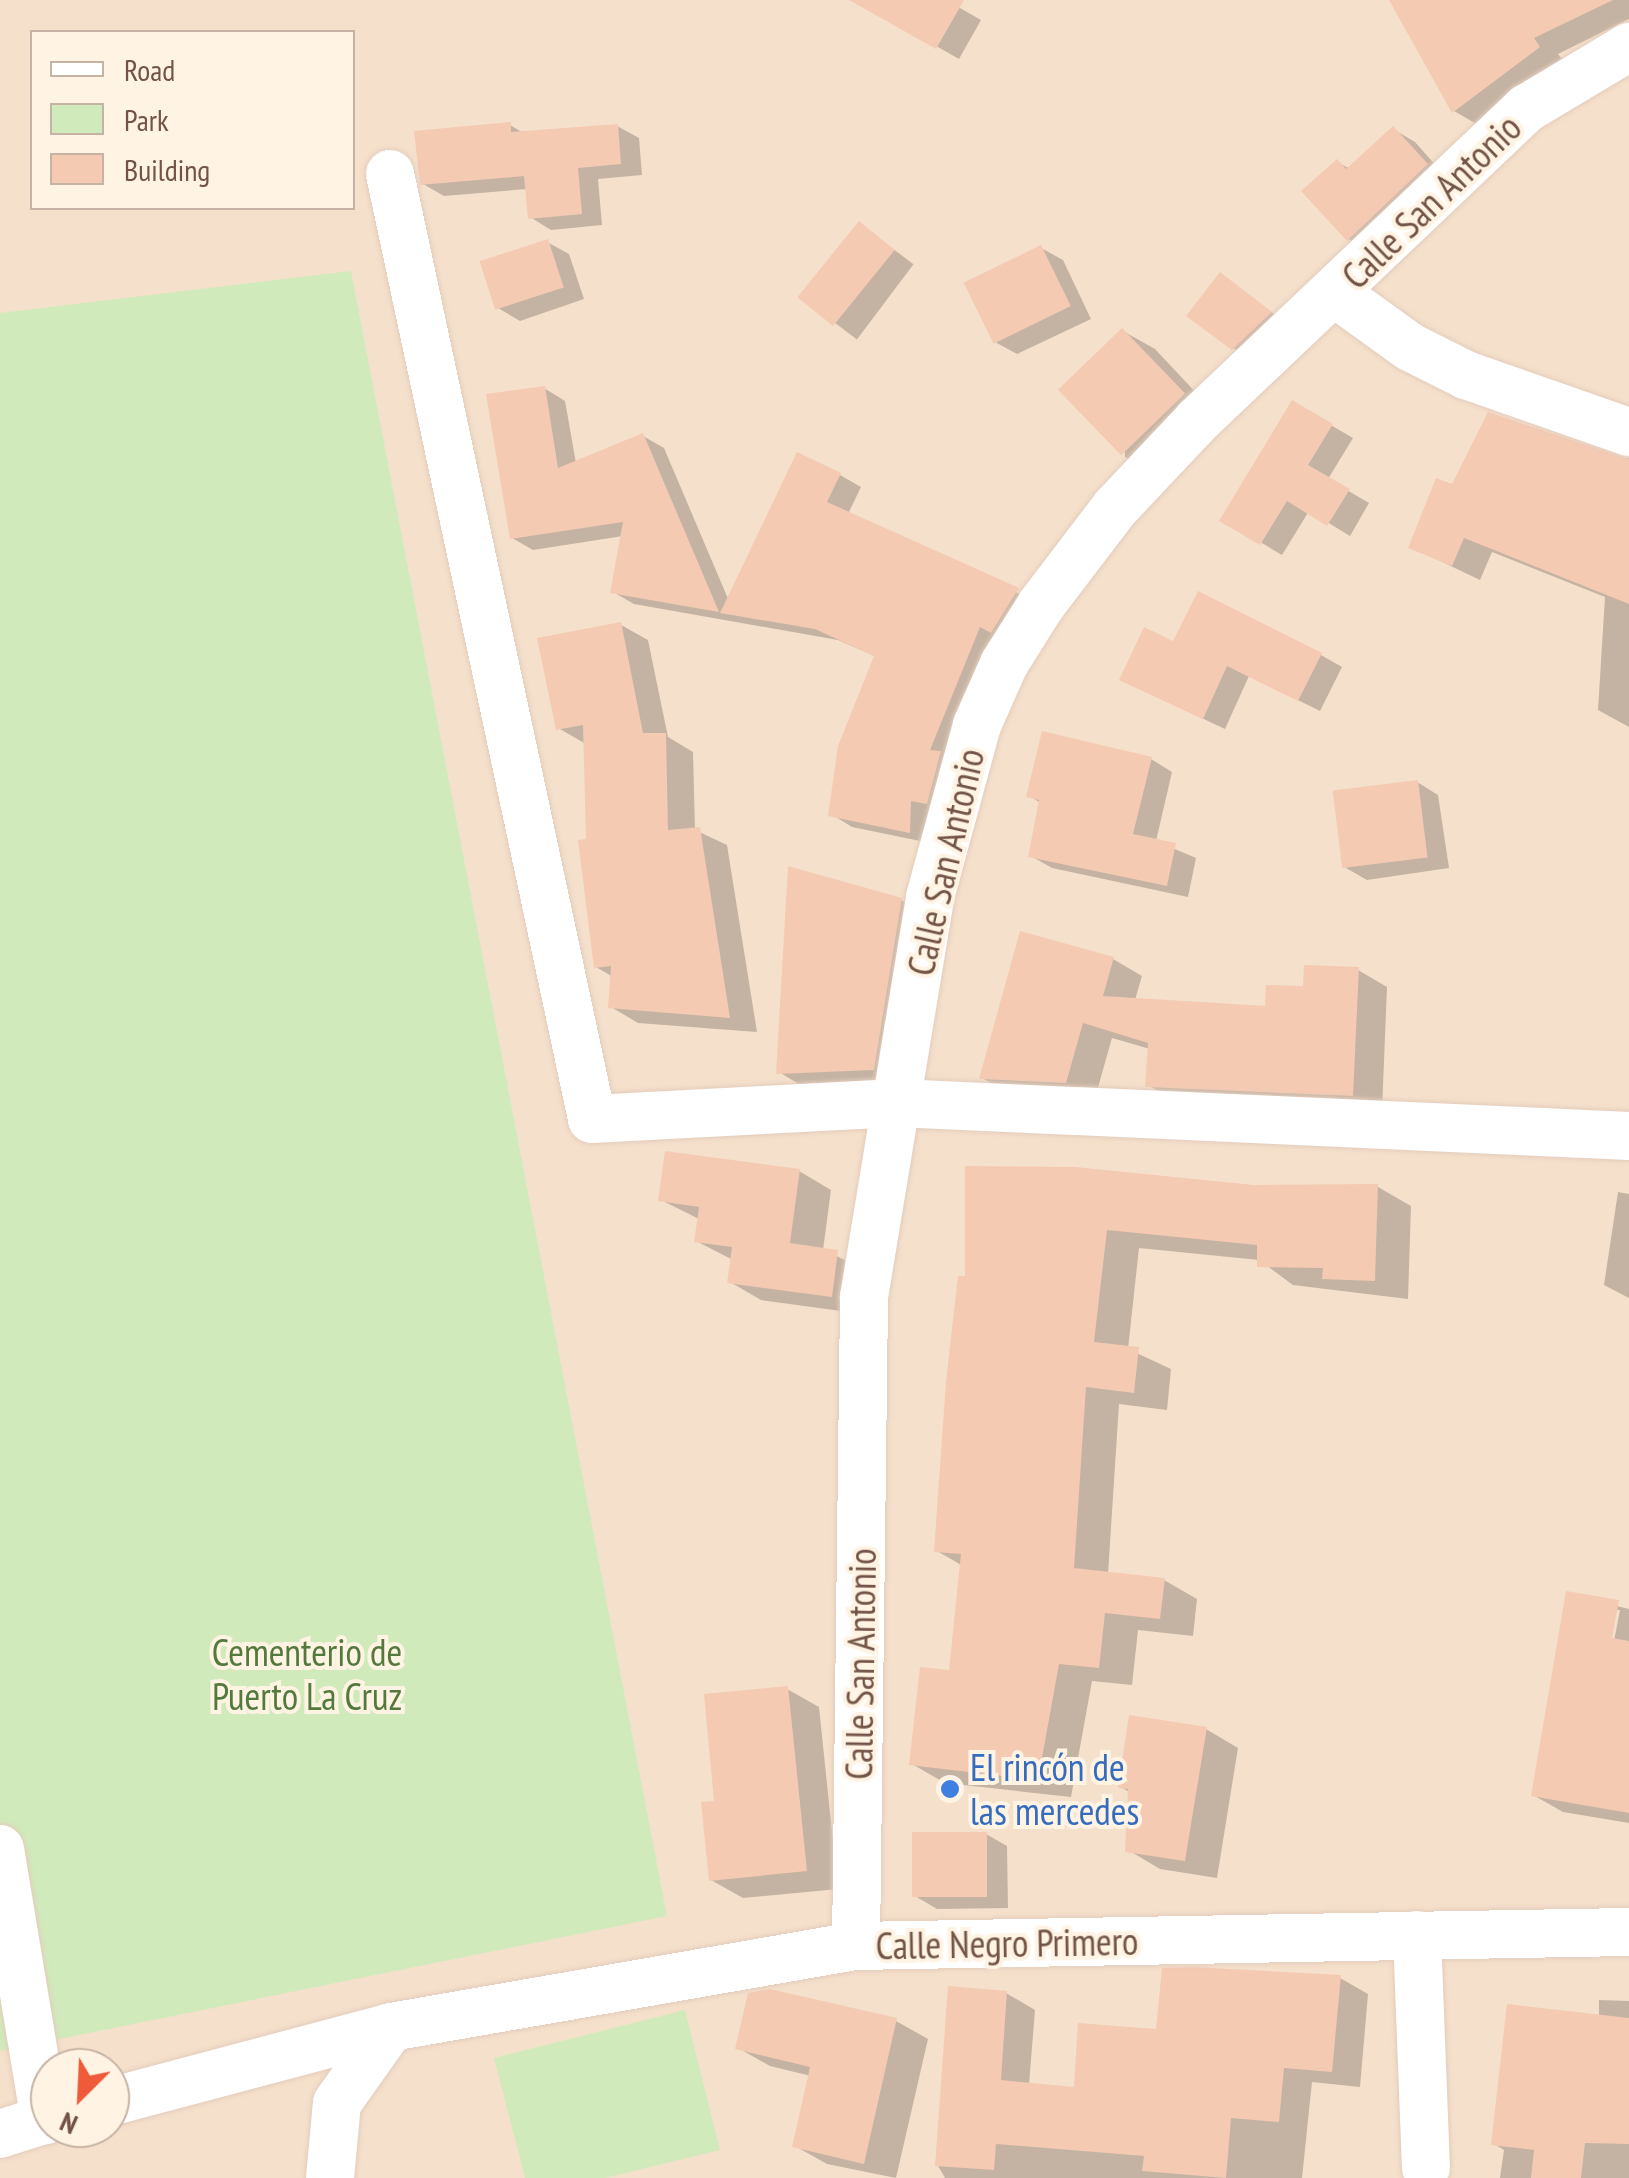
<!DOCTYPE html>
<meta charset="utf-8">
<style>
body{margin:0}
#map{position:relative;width:1629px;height:2178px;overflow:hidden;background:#fdefdd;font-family:"PT Sans Narrow",sans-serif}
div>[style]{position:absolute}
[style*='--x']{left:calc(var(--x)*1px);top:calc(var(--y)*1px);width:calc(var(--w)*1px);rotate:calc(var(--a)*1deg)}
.residential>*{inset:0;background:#f5e0cb}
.green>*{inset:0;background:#d1eabb}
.shadow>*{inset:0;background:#0003;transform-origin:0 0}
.building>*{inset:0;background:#f4cab3;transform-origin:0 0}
.roads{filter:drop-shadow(0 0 2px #e3ccbc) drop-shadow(0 0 2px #e3ccbc)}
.minor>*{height:48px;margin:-24px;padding:0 24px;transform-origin:24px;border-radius:24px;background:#fff}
.dots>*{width:28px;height:28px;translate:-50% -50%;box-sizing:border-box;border:5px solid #fff3e4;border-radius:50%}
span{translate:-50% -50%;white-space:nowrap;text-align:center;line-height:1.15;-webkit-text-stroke:8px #fff3e4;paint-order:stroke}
.street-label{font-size:38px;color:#735345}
.park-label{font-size:38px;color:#527a3c}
.shop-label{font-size:38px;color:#366cbe}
.left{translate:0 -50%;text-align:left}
.legend{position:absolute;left:30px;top:30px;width:325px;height:180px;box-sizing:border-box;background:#fff3e4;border:2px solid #c7b3a4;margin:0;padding:12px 18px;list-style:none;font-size:30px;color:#735345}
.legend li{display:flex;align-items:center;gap:20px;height:50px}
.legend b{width:50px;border:2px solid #c7b3a4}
.north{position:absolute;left:30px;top:2048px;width:100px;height:100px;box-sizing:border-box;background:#fff3e4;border:2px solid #c7b3a4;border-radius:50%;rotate:204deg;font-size:28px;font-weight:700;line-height:40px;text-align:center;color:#735345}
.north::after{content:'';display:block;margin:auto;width:35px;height:45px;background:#ee5a3a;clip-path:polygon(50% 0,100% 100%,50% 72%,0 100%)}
</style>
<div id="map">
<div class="residential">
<div style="clip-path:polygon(evenodd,0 0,1629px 0,1629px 2178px,0 2178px,0 0,32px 32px,352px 32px,352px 208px,32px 208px,32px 32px,0 0,50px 2068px,110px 2068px,110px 2128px,50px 2128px,50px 2068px)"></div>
</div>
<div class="green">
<div style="clip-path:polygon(351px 271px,667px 1916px,0 2051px,0 313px)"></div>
<div style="clip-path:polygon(685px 2010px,720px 2150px,606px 2178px,525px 2178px,494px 2058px)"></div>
</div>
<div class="shadow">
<div style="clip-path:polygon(906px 0,946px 0,981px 20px,959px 59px,894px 22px)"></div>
<div style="clip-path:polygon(1404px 0,1629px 0,1629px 19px,1558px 54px,1564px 62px,1480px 126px,1454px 111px)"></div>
<div style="clip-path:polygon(510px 125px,525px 134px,617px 126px,639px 138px,642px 175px,598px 179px,602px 225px,551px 230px,530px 217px,527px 189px,444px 196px,423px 184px)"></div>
<div style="clip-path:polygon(1393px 129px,1415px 142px,1447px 178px,1369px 251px,1348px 239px,1337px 162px,1350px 169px)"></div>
<div style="left:860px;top:224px;width:67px;height:94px;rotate:37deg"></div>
<div style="clip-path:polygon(547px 242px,569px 254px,584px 299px,520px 321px,498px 308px)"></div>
<div style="clip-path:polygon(1041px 248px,1063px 260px,1091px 319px,1017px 354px,995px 342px)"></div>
<div style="clip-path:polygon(1220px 276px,1291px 326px,1254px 360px,1233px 348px)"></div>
<div style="clip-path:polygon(1123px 331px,1155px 349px,1216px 414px,1157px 475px,1125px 457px)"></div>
<div style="clip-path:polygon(544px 388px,565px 401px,576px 463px,643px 436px,664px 448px,729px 601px,840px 475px,861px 487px,848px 514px,1039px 603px,930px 843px,852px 827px,831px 814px,877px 657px,838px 640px,634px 604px,613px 592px,623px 536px,533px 550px,512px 538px)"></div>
<div style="clip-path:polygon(1293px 403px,1353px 438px,1328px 479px,1369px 503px,1350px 536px,1309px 511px,1282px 555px,1223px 520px)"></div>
<div style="clip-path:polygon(1629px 458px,1629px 727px,1598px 710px,1605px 597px,1492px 552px,1480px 580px,1411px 547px,1453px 488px)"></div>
<div style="clip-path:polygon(621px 625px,648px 640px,668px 737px,693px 752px,695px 830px,727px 845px,757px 1032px,638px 1023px,611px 1007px,613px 977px,596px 967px,586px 744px,558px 728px)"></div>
<div style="clip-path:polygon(1175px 644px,1321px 655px,1342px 667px,1320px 711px,1249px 676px,1225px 729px,1144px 691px)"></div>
<div style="clip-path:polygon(1151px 759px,1172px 772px,1156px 841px,1196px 858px,1188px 897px,1052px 868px,1031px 856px,1041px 803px,1029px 796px)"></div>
<div style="clip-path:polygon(1417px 782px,1438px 795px,1449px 868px,1367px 880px,1346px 868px)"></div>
<div style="clip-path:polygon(901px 900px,930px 916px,902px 1085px,807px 1089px,779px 1072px)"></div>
<div style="clip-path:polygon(1113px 959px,1142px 976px,1135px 1000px,1268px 1009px,1358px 970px,1387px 987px,1382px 1111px,1177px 1102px,1148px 1085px,1150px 1049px,1112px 1038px,1095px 1098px,1011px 1094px,982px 1078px)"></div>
<div style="clip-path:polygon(968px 1169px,1254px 1187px,1378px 1187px,1411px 1206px,1408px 1299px,1293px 1285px,1259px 1260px,1139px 1248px,1128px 1349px,1171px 1369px,1167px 1410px,1119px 1404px,1108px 1574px,1164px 1580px,1197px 1599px,1193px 1636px,1138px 1630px,1132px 1685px,1092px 1681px,1071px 1797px,945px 1783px,912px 1764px,952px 1673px,963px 1566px,937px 1551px,968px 1279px)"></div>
<div style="clip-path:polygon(799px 1171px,831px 1190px,823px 1250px,869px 1271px,863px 1314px,761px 1300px,730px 1282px,733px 1260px,696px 1241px,699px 1219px,661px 1200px)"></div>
<div style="clip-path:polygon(1618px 1192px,1629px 1194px,1629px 1298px,1604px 1285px)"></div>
<div style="clip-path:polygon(evenodd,1568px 1594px,1629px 1609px,1629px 1823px,1563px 1812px,1533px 1795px,1568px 1594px,1614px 1610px,1620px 1610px,1612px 1651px,1607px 1650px,1614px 1610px)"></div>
<div style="clip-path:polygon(787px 1689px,819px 1707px,838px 1889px,743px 1898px,711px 1880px,717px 1803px)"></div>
<div style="clip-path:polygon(1206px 1729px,1238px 1748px,1217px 1878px,1160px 1869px,1128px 1850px,1131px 1793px,1121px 1787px)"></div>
<div style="clip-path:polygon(986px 1834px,1007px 1846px,1008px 1908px,937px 1909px,915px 1896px)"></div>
<div style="clip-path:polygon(1340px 1978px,1368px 1994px,1360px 2087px,1312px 2082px,1302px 2178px,945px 2178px,937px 2164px,1006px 1993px,1035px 2010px,1029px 2085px,1076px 2090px,1159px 2032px)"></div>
<div style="clip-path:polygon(1599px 2000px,1629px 2001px,1629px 2178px,1500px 2178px,1504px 2150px,1494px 2144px,1599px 2017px)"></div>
<div style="clip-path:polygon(896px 2021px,928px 2039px,896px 2178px,827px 2164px,795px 2146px,811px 2076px,770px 2066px,738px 2048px)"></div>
</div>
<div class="building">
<div style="clip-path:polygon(849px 0,964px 0,936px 49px)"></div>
<div style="clip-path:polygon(1389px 0,1613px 0,1534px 38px,1540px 47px,1452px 113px)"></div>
<div style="clip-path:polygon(511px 122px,511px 132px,618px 124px,621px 164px,578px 168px,582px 214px,528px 219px,524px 176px,420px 185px,414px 131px)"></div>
<div style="clip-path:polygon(1393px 126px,1428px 164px,1347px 241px,1301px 191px,1337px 159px,1346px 169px)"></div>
<div style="left:859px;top:221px;width:46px;height:98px;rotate:39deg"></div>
<div style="left:548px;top:239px;width:51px;height:72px;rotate:72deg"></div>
<div style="left:1041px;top:245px;width:68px;height:86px;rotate:64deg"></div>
<div style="clip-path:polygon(1220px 272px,1272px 312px,1232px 350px,1186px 316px)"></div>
<div style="left:1122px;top:328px;width:91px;height:89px;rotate:46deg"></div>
<div style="clip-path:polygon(545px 386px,558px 468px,643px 433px,719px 612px,610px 593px,623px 522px,510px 539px,486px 394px)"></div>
<div style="clip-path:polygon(1292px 400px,1333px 424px,1308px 465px,1350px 489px,1327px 526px,1287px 501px,1260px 545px,1219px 521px)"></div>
<div style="clip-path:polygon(1488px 412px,1629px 459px,1629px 604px,1464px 538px,1452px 566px,1408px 548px,1436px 478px,1452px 484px)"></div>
<div style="clip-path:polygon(797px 452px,841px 473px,827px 502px,1019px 588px,991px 633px,980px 627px,930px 750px,941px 751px,927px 804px,911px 801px,910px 833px,828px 816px,838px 746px,874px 656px,815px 629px,720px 613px)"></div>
<div style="clip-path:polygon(1198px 591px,1322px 653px,1298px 701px,1227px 666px,1203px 719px,1119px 680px,1144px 627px,1173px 641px)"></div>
<div style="clip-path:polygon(621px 622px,643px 733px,666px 733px,668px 830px,700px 827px,730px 1018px,608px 1008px,611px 966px,594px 968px,578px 840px,586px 839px,583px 725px,556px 730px,537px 638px)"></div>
<div style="clip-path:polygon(1042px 731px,1152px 757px,1133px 834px,1176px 843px,1167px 886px,1028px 857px,1039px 800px,1026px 797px)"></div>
<div style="left:1418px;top:780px;width:78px;height:86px;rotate:83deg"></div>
<div style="clip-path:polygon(788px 866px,902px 898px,874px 1070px,776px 1074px)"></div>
<div style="clip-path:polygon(1020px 931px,1114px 957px,1103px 996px,1265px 1006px,1266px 985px,1303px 986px,1304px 965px,1359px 967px,1353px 1096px,1145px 1087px,1148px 1043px,1083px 1023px,1066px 1083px,979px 1079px)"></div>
<div style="clip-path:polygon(665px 1151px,800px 1169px,790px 1243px,838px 1250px,832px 1297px,727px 1283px,732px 1247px,694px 1242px,699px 1207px,658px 1201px)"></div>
<div style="clip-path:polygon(965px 1166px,1075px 1167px,1254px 1185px,1378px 1184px,1375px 1281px,1322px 1279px,1323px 1268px,1257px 1267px,1257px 1245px,1107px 1230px,1094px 1342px,1139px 1347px,1134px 1393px,1086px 1387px,1074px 1568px,1165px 1578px,1160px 1619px,1105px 1613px,1099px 1668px,1059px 1664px,1038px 1780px,909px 1765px,920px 1667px,949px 1670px,961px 1554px,934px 1552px,946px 1382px,958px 1276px,965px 1276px)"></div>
<div style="clip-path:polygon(1566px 1591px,1619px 1600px,1612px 1638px,1629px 1641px,1629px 1813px,1531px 1796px)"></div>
<div style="clip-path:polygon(788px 1686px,807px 1871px,709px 1881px,701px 1802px,714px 1801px,704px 1694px)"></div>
<div style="clip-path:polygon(1129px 1715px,1207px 1727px,1185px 1861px,1125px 1852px,1128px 1789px,1118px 1788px)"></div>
<div style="left:987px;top:1832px;width:65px;height:75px;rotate:90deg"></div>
<div style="clip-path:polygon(1194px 1967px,1341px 1975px,1332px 2072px,1284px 2068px,1279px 2122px,1231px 2118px,1226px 2178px,1142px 2171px,1144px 2156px,996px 2144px,994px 2170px,935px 2166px,948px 1986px,1007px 1991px,1001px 2080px,1074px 2087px,1078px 2023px,1156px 2029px,1162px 1968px)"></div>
<div style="clip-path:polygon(770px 1989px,897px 2018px,864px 2164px,792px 2147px,810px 2067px,735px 2049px,748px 1993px)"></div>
<div style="clip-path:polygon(1507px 2004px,1629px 2018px,1629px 2144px,1585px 2143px,1581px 2178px,1531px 2178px,1534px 2150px,1491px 2145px)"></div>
</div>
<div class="roads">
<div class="minor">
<div style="--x:390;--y:174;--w:966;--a:77.93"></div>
<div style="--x:592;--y:1119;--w:305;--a:-3"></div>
<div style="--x:897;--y:1103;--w:733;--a:2.58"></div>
<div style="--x:1335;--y:293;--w:92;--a:35.8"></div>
<div style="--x:1410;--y:347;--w:63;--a:26.6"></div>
<div style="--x:1466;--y:375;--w:173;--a:19.3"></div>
<div style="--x:0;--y:1849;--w:275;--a:80.6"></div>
<div style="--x:1417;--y:1935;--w:233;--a:87.8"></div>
<div style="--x:856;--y:1946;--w:649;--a:-89.29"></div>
<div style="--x:864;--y:1297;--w:405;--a:-80.6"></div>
<div style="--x:930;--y:897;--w:178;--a:-74.7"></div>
<div style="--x:977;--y:725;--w:67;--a:-66.1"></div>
<div style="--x:1004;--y:664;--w:70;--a:-57.9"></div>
<div style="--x:1041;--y:605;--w:122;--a:-52.7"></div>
<div style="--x:1115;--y:508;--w:121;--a:-46.7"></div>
<div style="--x:1198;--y:420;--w:453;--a:-43.5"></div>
<div style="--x:1527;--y:108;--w:119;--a:-30.9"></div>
<div style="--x:110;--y:2102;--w:291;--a:-14.9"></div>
<div style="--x:0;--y:2134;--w:52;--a:-17.7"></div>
<div style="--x:330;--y:2178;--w:75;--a:-84.7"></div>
<div style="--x:337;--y:2103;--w:93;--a:-54.6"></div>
<div style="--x:391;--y:2027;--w:472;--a:-9.9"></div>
<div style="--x:856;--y:1946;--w:773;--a:-1.04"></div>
</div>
</div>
<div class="dots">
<div style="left:950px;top:1789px;background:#3f7fe0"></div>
</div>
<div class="street-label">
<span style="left:1431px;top:201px;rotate:-44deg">Calle San Antonio</span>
<span style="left:945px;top:862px;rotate:-77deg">Calle San Antonio</span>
<span style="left:860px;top:1664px;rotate:-89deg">Calle San Antonio</span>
<span style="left:1007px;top:1943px;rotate:-1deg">Calle Negro Primero</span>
</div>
<div class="park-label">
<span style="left:307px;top:1674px">Cementerio de<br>Puerto La Cruz</span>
</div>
<div class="shop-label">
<span class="left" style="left:970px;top:1789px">El rincón de<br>las mercedes</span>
</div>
<ul class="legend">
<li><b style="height:12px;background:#fff"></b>Road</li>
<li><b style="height:28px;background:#d1eabb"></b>Park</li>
<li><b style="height:28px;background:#f4cab3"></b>Building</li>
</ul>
<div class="north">N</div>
</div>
